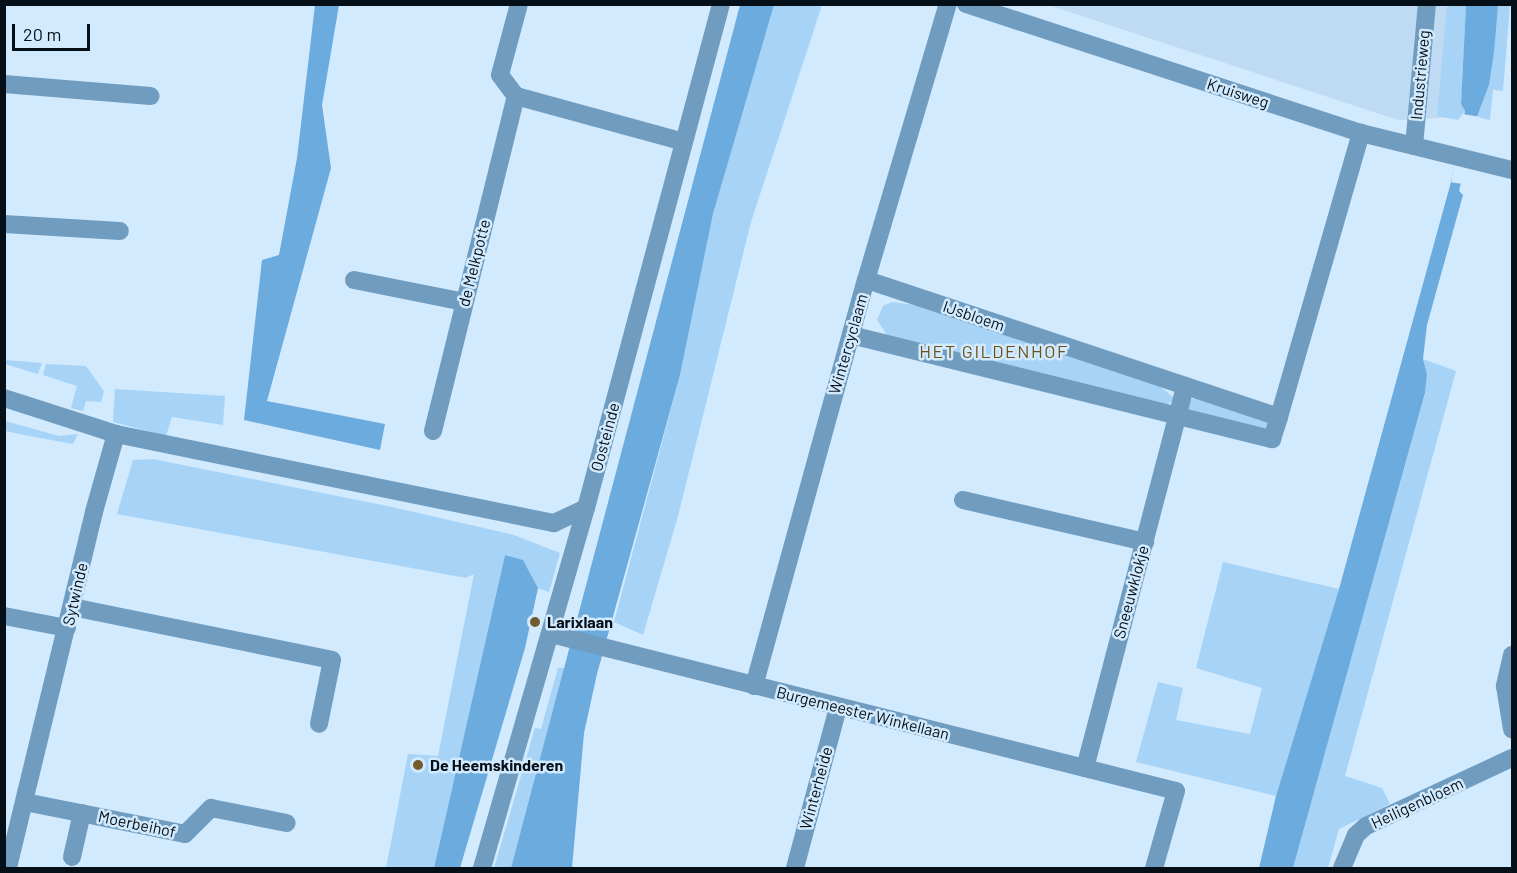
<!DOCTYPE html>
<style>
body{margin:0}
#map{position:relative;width:1517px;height:873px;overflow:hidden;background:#d2eafe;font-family:Barlow,sans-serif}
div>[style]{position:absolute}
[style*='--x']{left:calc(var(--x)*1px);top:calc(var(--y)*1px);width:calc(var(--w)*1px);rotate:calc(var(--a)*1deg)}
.built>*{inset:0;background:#bfdbf3}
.green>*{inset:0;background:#a7d3f7}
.water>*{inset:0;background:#6cabdd}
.pier>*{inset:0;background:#d2eafe;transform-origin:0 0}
.minor>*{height:18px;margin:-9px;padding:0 9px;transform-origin:9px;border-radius:9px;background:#709cbf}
.dots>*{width:16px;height:16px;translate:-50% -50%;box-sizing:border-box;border:3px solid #d2eafe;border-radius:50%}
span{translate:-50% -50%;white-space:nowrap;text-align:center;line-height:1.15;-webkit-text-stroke:5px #d2eafe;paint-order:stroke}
.street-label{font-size:16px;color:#050f17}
.poi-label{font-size:16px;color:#050f17;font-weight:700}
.left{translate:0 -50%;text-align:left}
.neighbourhood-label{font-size:18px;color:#6d531b;letter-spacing:1.5px}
.frame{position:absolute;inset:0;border:6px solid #050f17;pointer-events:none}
.scale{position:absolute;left:12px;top:24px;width:78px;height:27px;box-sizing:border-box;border:3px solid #050f17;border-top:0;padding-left:8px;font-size:18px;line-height:21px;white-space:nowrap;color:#050f17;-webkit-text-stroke:4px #d2eafe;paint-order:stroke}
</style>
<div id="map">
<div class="built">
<div style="clip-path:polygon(1048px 5px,1464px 5px,1454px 117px,1398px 120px)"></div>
</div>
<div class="green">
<div style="clip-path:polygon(774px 5px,822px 5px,751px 222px,678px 516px,643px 635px,614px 622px,680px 375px,713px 214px)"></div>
<div style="clip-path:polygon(1447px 5px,1466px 5px,1461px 104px,1465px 111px,1458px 120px,1437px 116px)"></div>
<div style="clip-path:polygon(1498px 5px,1510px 5px,1503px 91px,1493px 90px,1490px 120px,1477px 117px,1489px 85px)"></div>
<div style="clip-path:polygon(892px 302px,915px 305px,1161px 387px,1175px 399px,1166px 405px,887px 335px,877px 320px,883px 306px)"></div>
<div style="clip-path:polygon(1423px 359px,1456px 371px,1345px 776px,1382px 788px,1390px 804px,1339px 829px,1328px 868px,1293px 868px,1425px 394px,1427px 374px)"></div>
<div style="clip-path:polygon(5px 360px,42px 363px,38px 374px,5px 364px)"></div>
<div style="clip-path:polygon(46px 364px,86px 366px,104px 391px,101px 402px,86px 401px,83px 411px,71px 408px,77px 386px,43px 375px)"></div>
<div style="clip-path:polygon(115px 389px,225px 396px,223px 425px,172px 417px,166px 436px,113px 422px)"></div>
<div style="clip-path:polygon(1196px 398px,1271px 422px,1270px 431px,1186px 409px,1189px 400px)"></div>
<div style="clip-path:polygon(5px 421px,59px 436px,78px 434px,73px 444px,24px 435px,5px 431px)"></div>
<div style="clip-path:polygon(153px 459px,392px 507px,514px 535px,560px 553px,549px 592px,538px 588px,523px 560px,505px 555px,434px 868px,386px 868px,408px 754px,438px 756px,474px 574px,466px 578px,117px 514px,133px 460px)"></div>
<div style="clip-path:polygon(1223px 562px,1339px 589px,1276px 796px,1136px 762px,1158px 682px,1183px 688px,1176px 720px,1250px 734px,1262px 688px,1196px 668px)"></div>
<div style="clip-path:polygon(558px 668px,566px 668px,511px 868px,494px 868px,535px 728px,541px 729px)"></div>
</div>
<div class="water">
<div style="clip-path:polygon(315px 5px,339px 5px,322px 105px,331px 168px,267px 401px,385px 424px,380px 450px,244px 420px,262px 260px,279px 255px,297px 158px)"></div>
<div style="clip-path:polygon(740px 5px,774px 5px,713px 214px,680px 375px,597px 674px,584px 733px,572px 868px,511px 868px)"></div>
<div style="clip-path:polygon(1466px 5px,1498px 5px,1494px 52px,1489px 85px,1477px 117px,1459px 191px,1463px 195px,1427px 325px,1423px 359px,1427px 374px,1425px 393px,1293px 868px,1259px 868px,1276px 796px,1339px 589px,1451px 182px,1465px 111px,1461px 104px)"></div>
<div style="clip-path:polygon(505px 555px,523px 560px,538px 588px,525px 648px,460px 868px,434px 868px)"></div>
</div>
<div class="pier">
<div style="left:1462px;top:114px;width:18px;height:69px;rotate:9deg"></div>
</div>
<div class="minor">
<div style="--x:519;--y:4;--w:73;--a:105"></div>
<div style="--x:500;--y:75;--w:26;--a:53"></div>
<div style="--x:516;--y:96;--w:174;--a:15.3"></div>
<div style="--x:966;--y:4;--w:416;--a:18.1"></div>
<div style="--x:1361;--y:133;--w:155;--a:13.8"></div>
<div style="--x:4;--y:84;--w:147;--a:4.7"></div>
<div style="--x:1414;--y:146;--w:143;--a:-84.8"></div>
<div style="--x:4;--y:224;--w:116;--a:3.5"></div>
<div style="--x:354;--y:280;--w:112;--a:11.3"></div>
<div style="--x:851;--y:335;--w:434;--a:13.9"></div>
<div style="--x:1272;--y:439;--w:23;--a:-72"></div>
<div style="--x:1279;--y:417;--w:435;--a:-161.6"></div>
<div style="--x:4;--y:398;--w:118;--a:17.8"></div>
<div style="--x:116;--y:434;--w:81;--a:105.8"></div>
<div style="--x:94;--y:512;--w:366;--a:103.6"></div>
<div style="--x:1279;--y:417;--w:296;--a:-73.9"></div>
<div style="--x:433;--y:431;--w:345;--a:-76.1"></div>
<div style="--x:116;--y:434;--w:447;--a:11.5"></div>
<div style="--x:554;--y:523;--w:35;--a:-25"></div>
<div style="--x:963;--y:500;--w:187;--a:13"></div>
<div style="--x:72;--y:607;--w:265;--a:11.5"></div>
<div style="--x:332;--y:660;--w:65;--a:101.5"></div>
<div style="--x:4;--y:616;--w:64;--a:10.8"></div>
<div style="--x:551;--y:634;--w:644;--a:14.1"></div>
<div style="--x:1176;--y:791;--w:80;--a:105.9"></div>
<div style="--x:1512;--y:655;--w:32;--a:103"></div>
<div style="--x:1505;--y:686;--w:44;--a:80.8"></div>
<div style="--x:754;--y:686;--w:421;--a:-74.6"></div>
<div style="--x:866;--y:280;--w:288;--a:-73.5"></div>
<div style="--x:1085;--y:768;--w:394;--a:-75.3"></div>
<div style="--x:25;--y:802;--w:163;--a:11.3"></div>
<div style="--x:185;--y:834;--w:37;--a:-45"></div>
<div style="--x:211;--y:808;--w:77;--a:11.2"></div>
<div style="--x:72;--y:857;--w:45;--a:-77.2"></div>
<div style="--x:482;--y:868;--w:375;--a:-73.9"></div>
<div style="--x:586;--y:508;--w:522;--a:-75"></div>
<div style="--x:795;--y:868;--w:167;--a:-75"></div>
<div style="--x:1342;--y:868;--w:36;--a:-67"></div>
<div style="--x:1356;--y:835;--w:13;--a:-42"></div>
<div style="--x:1366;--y:826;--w:161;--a:-25"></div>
</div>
<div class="dots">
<div style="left:535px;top:622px;background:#735c2c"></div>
<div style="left:418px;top:765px;background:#735c2c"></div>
</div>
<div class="street-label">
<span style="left:1420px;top:75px;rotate:-85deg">Industrieweg</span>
<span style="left:1238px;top:93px;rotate:18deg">Kruisweg</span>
<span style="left:474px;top:263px;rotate:-76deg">de Melkpotte</span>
<span style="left:974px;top:316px;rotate:19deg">IJsbloem</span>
<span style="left:848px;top:344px;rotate:-74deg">Wintercyclaam</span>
<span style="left:605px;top:437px;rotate:-75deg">Oosteinde</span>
<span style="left:1131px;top:592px;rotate:-75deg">Sneeuwklokje</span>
<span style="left:75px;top:594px;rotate:-77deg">Sytwinde</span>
<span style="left:863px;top:713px;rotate:14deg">Burgemeester Winkellaan</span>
<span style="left:816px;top:788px;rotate:-75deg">Winterheide</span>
<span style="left:1417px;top:803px;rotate:-25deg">Heiligenbloem</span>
<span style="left:137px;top:824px;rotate:12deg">Moerbeihof</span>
</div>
<div class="poi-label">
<span class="left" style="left:547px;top:622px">Larixlaan</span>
<span class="left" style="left:430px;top:765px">De Heemskinderen</span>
</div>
<div class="neighbourhood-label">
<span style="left:994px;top:351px">HET GILDENHOF</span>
</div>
<div class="frame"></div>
<div class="scale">20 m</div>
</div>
